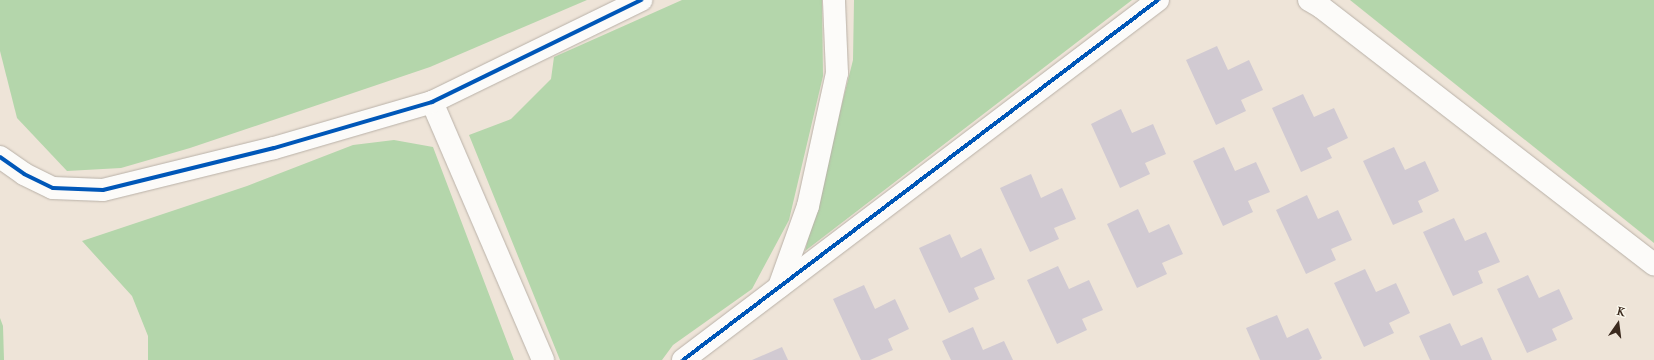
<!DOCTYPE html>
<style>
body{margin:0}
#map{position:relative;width:1654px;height:360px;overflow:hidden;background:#eee4d8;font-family:"IM FELL French Canon",serif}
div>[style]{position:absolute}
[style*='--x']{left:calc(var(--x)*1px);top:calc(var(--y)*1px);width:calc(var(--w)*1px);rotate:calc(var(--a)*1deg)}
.green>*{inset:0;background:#b4d6ab}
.building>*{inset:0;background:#d1cad2}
.roads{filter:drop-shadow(0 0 1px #b9b1a8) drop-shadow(0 0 1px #b9b1a8)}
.minor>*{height:22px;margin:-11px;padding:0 11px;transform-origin:11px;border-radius:11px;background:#fcfbf9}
.cycleway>*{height:4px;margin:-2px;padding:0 2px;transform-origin:2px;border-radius:2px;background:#0057b8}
span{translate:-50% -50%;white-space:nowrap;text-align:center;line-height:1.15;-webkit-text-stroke:3px #fbf7ec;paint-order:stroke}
.north{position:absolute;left:1598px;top:304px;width:40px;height:40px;-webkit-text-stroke:3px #fbf7ec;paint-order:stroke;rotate:14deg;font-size:11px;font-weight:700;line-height:16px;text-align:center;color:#3b2a1e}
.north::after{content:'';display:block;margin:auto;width:14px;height:18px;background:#3b2a1e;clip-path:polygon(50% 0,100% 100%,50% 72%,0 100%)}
</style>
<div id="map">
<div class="green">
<div style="clip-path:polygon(0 0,587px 0,430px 67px,190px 148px,121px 168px,67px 171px,17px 118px,0 51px)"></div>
<div style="clip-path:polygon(682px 0,822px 0,823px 76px,789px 220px,752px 289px,673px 345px,662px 360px,560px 360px,469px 135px,511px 119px,551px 79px,554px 57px)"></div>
<div style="clip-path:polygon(854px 0,1132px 0,805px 251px,853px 60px)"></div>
<div style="clip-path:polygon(1350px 0,1654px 0,1654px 243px)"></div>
<div style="clip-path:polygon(394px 140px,433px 147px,514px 360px,148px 360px,148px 336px,132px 296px,82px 241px,247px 186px,353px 145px)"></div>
<div style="clip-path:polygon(0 318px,3px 326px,4px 360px,0 360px)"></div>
</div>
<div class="building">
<div style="clip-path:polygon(1217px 46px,1228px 70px,1249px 60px,1263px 90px,1241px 100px,1246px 111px,1216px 125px,1186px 60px)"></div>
<div style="clip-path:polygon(1303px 94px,1314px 117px,1334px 108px,1348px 138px,1327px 148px,1332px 158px,1301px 172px,1272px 108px)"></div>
<div style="clip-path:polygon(1121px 109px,1132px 133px,1153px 124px,1166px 154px,1145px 163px,1150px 174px,1120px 188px,1091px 124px)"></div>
<div style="clip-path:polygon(1224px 147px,1235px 171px,1256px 162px,1270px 192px,1248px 201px,1253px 212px,1223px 226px,1193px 161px)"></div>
<div style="clip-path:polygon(1394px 147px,1405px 170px,1425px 161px,1439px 191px,1418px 201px,1423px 212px,1393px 225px,1363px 161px)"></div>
<div style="clip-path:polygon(1031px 174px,1041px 198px,1062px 188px,1076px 219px,1054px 228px,1059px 239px,1030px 252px,1000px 188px)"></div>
<div style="clip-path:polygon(1307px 195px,1318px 219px,1338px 210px,1352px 240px,1331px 249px,1336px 260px,1306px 274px,1276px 210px)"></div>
<div style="clip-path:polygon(1138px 209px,1149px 233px,1169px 224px,1183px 254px,1162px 263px,1167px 274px,1137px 288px,1107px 224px)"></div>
<div style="clip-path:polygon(1454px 218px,1465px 241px,1486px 232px,1500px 262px,1478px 271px,1483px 283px,1453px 296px,1423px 232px)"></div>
<div style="clip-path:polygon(950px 234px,961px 258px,981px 248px,995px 279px,974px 288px,979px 299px,949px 313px,919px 248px)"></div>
<div style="clip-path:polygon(1058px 266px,1069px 289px,1089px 280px,1103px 310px,1082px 319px,1087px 330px,1057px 344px,1027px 280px)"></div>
<div style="clip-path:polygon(1365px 269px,1376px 292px,1396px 283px,1410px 313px,1389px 323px,1394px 333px,1364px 347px,1334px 283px)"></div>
<div style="clip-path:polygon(1528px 275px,1539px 298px,1559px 289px,1573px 319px,1552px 329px,1557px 340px,1527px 353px,1497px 289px)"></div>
<div style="clip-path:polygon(864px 285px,875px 309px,895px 299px,909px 329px,888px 339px,893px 350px,870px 360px,861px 360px,833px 299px)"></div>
<div style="clip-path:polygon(1277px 315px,1287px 338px,1308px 328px,1322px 358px,1319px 360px,1260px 360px,1246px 328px)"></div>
<div style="clip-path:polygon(1450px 323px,1461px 346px,1482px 337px,1492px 360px,1430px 360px,1419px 336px)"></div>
<div style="clip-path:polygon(973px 327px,983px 350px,1004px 341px,1013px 360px,951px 360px,942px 341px)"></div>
<div style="clip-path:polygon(782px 347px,788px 360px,752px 360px)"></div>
</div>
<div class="roads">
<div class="minor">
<div style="--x:1309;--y:0;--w:14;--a:30"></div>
<div style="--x:1321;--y:7;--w:421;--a:37.7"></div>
<div style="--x:432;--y:102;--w:281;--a:66.7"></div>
<div style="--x:0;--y:157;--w:29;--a:35"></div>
<div style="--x:24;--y:174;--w:32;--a:26"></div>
<div style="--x:53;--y:188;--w:50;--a:2.3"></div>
<div style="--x:103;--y:190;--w:176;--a:-13.8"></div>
<div style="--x:274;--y:148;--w:165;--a:-16.2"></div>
<div style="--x:432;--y:102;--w:233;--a:-26"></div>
<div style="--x:779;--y:287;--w:86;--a:-70.3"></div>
<div style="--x:808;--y:206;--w:136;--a:-77.7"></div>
<div style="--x:837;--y:73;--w:73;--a:-92.4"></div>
<div style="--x:683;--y:360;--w:596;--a:-37.16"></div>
</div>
</div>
<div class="cycleway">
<div style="--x:0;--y:157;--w:29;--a:35"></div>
<div style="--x:24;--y:174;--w:32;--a:26"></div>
<div style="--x:53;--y:188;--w:50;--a:2.3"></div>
<div style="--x:103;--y:190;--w:176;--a:-13.8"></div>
<div style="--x:274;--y:148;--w:165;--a:-16.2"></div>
<div style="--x:432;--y:102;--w:233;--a:-26"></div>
<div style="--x:683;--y:360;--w:596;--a:-37.16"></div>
</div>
<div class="north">K</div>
</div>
